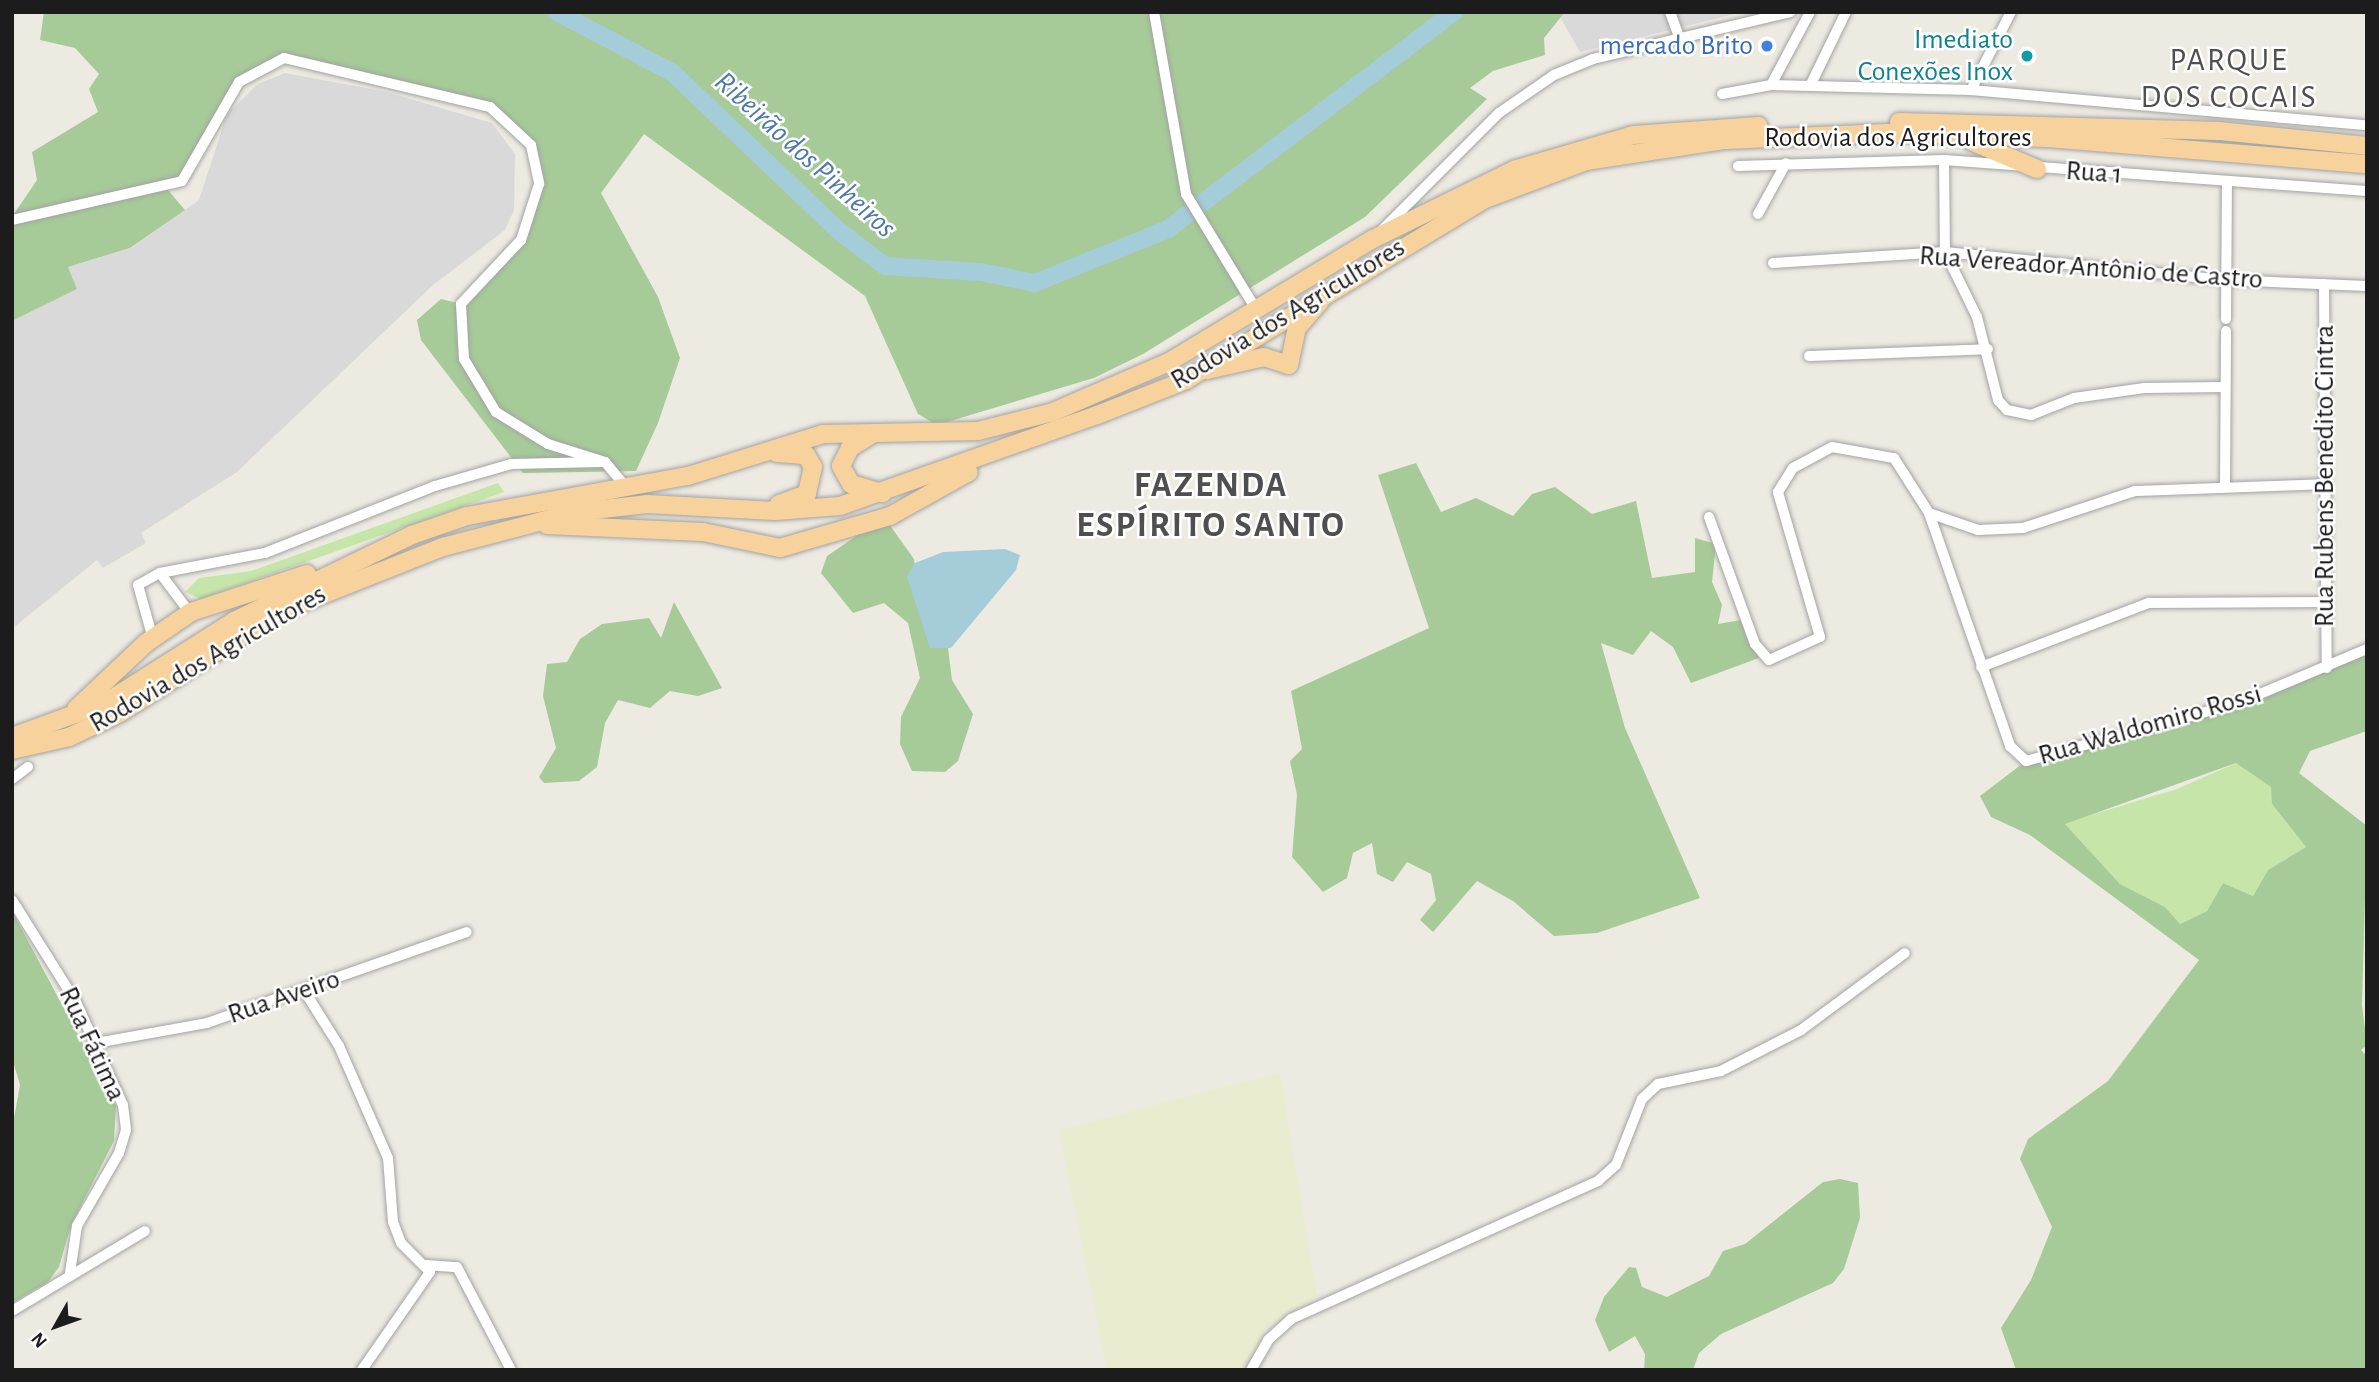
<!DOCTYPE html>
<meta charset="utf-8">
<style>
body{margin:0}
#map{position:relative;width:2379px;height:1382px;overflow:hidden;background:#edeae2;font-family:"Alegreya Sans",sans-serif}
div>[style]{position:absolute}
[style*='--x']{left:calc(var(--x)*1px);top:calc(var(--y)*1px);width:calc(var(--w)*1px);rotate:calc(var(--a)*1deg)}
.residential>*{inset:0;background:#dad9d9}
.farmland>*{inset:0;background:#e9ecce}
.grass>*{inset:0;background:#c6e6a9}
.forest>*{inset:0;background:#a6cb98}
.water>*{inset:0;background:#a4ccd9}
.river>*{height:18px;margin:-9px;padding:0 9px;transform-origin:9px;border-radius:9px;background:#a4ccd9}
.roads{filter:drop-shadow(0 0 2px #a3a3a3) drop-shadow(0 0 2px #a3a3a3)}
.street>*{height:10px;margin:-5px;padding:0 5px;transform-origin:5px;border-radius:5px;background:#fff}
.primary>*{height:18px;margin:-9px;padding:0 9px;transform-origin:9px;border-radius:9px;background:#f8d29c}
.dots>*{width:19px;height:19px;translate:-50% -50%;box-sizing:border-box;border:4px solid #fff;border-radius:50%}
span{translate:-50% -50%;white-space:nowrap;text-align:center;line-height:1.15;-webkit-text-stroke:5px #fff;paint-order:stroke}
.culture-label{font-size:28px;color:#0d838f}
.right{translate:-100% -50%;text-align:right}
.shop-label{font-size:28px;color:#366cbe}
.street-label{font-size:28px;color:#1c1c1c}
.water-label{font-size:30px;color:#4d79a7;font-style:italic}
.quarter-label{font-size:32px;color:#4f4f4f;letter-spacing:2px}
.district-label{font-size:35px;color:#4f4f4f;font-weight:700;letter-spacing:2px}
.frame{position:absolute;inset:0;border:14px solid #1c1c1c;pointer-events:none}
.north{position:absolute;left:21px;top:1291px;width:70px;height:70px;-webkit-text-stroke:5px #fff;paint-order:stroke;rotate:230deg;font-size:19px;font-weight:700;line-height:28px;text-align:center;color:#1c1c1c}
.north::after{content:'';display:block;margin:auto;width:24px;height:32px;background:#1c1c1c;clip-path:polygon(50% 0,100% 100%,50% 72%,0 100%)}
</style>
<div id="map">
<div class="residential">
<div style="clip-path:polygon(1565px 12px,1743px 12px,1580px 52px,1560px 17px)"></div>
<div style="clip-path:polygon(285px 73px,387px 92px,492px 123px,515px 154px,514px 210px,505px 230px,433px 285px,237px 472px,141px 533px,146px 543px,103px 568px,97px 560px,13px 628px,12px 644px,12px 321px,77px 289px,68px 267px,131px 248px,199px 200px,227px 114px,258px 84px)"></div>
</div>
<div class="farmland">
<div style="clip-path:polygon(1280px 1073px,1317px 1297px,1265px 1329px,1246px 1370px,1107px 1370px,1059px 1130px)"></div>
</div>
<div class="grass">
<div style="clip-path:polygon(498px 483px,504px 492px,201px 599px,185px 592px,199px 578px,251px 571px)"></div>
<div style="clip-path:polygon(2236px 763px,2272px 787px,2272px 804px,2306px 847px,2268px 870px,2253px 896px,2223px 883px,2207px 911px,2180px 924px,2165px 907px,2120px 884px,2064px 823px,2177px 789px)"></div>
</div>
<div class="forest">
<div style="clip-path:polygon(44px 12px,1565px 12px,1544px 38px,1545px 55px,1493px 71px,1470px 88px,1487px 99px,1365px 217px,1143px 354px,1094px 378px,937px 425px,918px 414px,865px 296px,644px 134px,601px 193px,658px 297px,680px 358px,658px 423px,636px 471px,523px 473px,421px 340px,417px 320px,441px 299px,461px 304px,528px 227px,538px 162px,503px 116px,284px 58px,239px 82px,199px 158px,167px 189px,185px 210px,130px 248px,68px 267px,77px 289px,12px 321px,12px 217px,37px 180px,32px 152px,98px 112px,89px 89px,99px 74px,75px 48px,40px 40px)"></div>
<div style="clip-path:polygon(1416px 463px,1441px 512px,1476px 498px,1513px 516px,1532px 494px,1555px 487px,1592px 514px,1636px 501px,1652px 578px,1695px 572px,1695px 538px,1716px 544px,1712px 582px,1722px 605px,1718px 624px,1741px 620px,1759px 658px,1691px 683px,1673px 647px,1651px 631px,1633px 655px,1601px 643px,1625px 728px,1700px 898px,1597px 933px,1554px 936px,1513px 901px,1477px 881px,1433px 932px,1420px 920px,1436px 900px,1431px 874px,1407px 862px,1393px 882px,1377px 874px,1372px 843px,1353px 853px,1347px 878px,1323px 892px,1292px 857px,1297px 795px,1290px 761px,1302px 749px,1291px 691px,1429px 628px,1378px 475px)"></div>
<div style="clip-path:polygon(884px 517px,914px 559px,919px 593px,948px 648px,952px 680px,973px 714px,958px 761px,945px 772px,912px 771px,900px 744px,901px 717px,920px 678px,908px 623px,884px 603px,853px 613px,821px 573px,827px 556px)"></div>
<div style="clip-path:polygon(674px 602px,722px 688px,698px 696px,670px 691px,650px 708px,618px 700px,605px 723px,597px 767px,579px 781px,544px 783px,539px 777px,556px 748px,543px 696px,547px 664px,567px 662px,580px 639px,602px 624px,649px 618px,661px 638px)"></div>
<div style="clip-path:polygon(evenodd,2367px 649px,2367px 731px,2310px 751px,2299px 773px,2367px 826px,2362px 1005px,2367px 1045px,2361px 1050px,2367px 1056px,2367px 1370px,2016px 1370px,2001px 1328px,2031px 1280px,2052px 1227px,2020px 1159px,2028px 1139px,2108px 1081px,2199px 960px,2030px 835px,1991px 817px,1980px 796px,2026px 761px,2241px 702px,2367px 649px,2236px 763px,2271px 787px,2272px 804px,2306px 847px,2268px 870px,2253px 896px,2223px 883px,2207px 911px,2180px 924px,2165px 907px,2120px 884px,2065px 824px,2236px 763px)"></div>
<div style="clip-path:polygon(12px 911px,116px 1106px,114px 1141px,71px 1225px,59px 1267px,48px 1282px,12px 1303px,12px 1129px,20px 1085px,12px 1058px)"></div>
<div style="clip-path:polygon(1840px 1179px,1858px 1183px,1860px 1218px,1844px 1269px,1833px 1283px,1721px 1334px,1699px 1353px,1693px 1370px,1644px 1370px,1645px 1354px,1635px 1336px,1609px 1352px,1595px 1320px,1604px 1297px,1629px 1267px,1636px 1268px,1642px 1287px,1667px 1297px,1709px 1276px,1723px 1251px,1745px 1244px,1823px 1182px)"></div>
</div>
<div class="water">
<div style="clip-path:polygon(1005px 549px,1020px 555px,1016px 570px,951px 648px,930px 648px,907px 577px,915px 563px,943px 552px)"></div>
</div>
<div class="river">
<div style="--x:557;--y:12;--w:131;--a:27.7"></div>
<div style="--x:673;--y:73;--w:229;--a:43.6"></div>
<div style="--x:839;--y:231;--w:58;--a:37.3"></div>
<div style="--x:885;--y:266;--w:96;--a:3.6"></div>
<div style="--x:981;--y:272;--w:55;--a:11.5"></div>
<div style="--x:1035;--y:283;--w:144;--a:-22.1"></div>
<div style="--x:1168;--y:229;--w:359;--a:-37.2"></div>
</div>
<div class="roads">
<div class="street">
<div style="--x:1154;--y:12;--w:185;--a:80"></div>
<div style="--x:1186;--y:194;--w:137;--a:58.7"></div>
<div style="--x:1670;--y:12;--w:30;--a:70"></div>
<div style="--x:1811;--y:84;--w:80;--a:-64.1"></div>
<div style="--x:1771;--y:85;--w:83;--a:-61.9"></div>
<div style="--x:1971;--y:90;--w:88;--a:-62.9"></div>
<div style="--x:1722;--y:94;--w:50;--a:-10.4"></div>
<div style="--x:1771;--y:85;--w:200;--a:1.4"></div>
<div style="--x:1971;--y:90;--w:398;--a:5.1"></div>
<div style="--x:1944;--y:160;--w:92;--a:89.4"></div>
<div style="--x:1945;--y:252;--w:72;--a:63.8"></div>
<div style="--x:1977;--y:317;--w:86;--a:75.8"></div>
<div style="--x:1998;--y:400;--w:13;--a:48"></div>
<div style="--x:2007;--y:410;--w:25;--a:12"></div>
<div style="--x:2031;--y:415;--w:46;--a:-21.6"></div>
<div style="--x:2074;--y:398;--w:71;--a:-8.1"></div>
<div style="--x:2144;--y:388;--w:80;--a:-0.7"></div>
<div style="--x:1738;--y:166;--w:206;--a:-1.7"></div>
<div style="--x:1944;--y:160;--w:424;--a:4.2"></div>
<div style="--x:1758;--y:214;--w:58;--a:-61.2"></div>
<div style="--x:12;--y:220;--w:174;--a:-12.9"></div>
<div style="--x:182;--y:181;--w:114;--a:-60.1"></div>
<div style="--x:239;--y:82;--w:51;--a:-28.1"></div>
<div style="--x:284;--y:58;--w:212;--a:13.4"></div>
<div style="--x:490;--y:107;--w:56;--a:42.8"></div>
<div style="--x:531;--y:145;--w:40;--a:78"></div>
<div style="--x:539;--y:184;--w:59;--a:107.8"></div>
<div style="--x:521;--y:240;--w:88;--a:133.2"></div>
<div style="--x:461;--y:304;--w:55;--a:86.9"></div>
<div style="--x:464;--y:359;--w:62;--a:58.9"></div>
<div style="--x:496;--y:412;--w:61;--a:31.6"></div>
<div style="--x:548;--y:444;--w:60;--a:17.5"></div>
<div style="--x:605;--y:462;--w:34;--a:50"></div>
<div style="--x:1382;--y:230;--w:165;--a:-45"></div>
<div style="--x:1499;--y:113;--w:67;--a:-34.6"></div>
<div style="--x:1554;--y:75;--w:42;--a:-22.3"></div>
<div style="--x:1593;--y:59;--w:203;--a:-13.4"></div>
<div style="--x:1773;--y:263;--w:172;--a:-3.7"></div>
<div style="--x:1945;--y:252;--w:284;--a:5.7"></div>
<div style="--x:2228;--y:280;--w:139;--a:2.5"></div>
<div style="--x:2324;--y:284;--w:384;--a:89.6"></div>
<div style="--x:2226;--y:319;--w:137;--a:-89.6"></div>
<div style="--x:1809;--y:356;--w:179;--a:-2.2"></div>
<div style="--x:2225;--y:484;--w:153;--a:-89.6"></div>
<div style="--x:1929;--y:513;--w:247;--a:70.8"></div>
<div style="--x:2010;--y:746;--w:22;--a:43"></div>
<div style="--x:2026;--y:761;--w:223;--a:-15.3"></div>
<div style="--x:2241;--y:702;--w:137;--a:-22.8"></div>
<div style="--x:1709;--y:517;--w:135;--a:70.1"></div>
<div style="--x:1755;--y:644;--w:21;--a:49"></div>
<div style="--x:1769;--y:660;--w:56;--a:-24.3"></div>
<div style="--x:1820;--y:637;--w:151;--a:-106.2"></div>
<div style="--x:1778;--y:492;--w:28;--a:-58"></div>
<div style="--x:1793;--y:468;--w:44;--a:-28.3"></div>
<div style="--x:1832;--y:447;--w:63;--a:10.1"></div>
<div style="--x:1894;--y:458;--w:65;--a:57.5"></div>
<div style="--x:1929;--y:513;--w:52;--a:19.1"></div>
<div style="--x:1978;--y:530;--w:45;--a:-2.5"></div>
<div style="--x:2023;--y:528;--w:118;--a:-18.3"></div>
<div style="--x:2135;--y:491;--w:189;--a:-2.1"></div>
<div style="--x:160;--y:573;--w:50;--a:53.1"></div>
<div style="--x:153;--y:639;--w:56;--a:-105.5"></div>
<div style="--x:138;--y:585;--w:25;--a:-29"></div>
<div style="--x:160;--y:573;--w:107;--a:-10.8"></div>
<div style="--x:265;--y:553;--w:183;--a:-21.5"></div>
<div style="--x:435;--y:486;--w:79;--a:-16.1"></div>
<div style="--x:511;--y:464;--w:91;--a:-1.3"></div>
<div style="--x:1981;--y:667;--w:180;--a:-20.9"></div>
<div style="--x:2149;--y:603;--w:176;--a:-0.3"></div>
<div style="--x:12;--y:779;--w:20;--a:-37"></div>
<div style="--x:12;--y:900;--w:120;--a:57.9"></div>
<div style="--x:76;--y:1002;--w:113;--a:65.5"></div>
<div style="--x:123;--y:1105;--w:25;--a:83"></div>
<div style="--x:126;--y:1130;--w:24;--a:107"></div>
<div style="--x:119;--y:1153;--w:84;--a:119.9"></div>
<div style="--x:77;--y:1226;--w:48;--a:98.5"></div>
<div style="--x:305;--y:992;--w:64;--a:57.8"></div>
<div style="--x:339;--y:1046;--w:122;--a:66.4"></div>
<div style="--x:388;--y:1158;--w:64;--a:85.5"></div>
<div style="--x:393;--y:1222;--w:22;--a:69"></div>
<div style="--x:401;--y:1243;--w:41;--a:45"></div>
<div style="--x:430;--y:1272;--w:119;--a:124.8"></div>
<div style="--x:96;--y:1043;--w:113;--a:-10.2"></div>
<div style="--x:207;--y:1023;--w:275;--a:-19.3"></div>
<div style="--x:426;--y:1265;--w:31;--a:4"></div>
<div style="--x:457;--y:1267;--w:116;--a:62.3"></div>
<div style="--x:12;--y:1311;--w:155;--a:-31"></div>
<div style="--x:1251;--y:1370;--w:34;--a:-60"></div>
<div style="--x:1268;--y:1340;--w:31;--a:-42"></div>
<div style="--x:1291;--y:1319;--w:337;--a:-24.2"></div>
<div style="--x:1598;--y:1181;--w:24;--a:-42"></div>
<div style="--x:1616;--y:1165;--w:71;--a:-68.5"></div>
<div style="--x:1642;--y:1099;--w:22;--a:-43"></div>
<div style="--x:1658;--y:1084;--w:64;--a:-11.7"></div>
<div style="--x:1721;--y:1071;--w:90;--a:-27.1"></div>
<div style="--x:1801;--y:1030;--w:129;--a:-36.5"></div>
</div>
<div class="primary">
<div style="--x:1899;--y:122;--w:321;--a:1.6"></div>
<div style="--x:2220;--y:131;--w:148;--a:5.8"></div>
<div style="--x:1971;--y:141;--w:72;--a:23"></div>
<div style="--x:1207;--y:370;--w:58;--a:-12.8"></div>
<div style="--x:1264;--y:357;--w:26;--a:18"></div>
<div style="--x:1289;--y:365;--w:38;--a:-78"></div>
<div style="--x:1297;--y:328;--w:35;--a:-49"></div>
<div style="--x:872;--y:434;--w:26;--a:148"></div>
<div style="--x:850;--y:448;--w:20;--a:117"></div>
<div style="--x:841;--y:466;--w:21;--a:61"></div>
<div style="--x:851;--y:484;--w:33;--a:16"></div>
<div style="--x:777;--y:453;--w:29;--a:4"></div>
<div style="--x:806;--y:455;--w:14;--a:60"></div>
<div style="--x:813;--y:467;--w:28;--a:103"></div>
<div style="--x:807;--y:494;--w:30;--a:160"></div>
<div style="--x:547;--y:525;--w:156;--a:2.6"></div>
<div style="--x:703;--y:532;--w:79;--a:11.7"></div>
<div style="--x:780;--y:548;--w:115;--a:-16.2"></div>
<div style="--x:890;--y:516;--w:90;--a:-29.1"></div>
<div style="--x:76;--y:709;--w:96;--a:-43.3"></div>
<div style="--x:146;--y:643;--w:55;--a:-34.6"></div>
<div style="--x:191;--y:612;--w:122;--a:-18.1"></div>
<div style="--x:12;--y:737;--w:99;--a:-20.1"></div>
<div style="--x:105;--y:703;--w:153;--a:-32.4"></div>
<div style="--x:234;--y:621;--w:198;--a:-25.8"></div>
<div style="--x:412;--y:535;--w:58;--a:-19.1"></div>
<div style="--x:467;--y:516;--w:225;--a:-10.3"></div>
<div style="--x:688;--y:476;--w:141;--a:-17.3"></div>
<div style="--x:823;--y:434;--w:155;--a:-1.1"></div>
<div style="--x:978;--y:431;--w:77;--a:-14.2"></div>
<div style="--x:1053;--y:412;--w:126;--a:-23.3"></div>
<div style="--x:1169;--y:362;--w:238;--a:-31.1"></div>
<div style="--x:1373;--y:239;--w:157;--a:-26.1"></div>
<div style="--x:1514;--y:170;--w:125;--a:-16.3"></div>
<div style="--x:1634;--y:135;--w:125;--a:-4.1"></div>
<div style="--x:12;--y:750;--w:58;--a:-12.8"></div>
<div style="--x:69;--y:737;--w:56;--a:-25.2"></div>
<div style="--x:120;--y:713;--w:191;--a:-32.4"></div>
<div style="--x:281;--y:611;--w:174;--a:-21.6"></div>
<div style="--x:443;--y:547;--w:138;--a:-14.7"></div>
<div style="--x:576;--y:512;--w:71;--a:-6.4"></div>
<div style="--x:647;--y:504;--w:128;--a:3.1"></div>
<div style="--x:775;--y:511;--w:65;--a:-4.4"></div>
<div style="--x:840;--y:506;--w:273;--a:-19.5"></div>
<div style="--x:1097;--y:415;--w:96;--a:-21.5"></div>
<div style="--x:1186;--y:380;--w:350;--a:-31.2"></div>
<div style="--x:1485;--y:199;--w:108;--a:-20.6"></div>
<div style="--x:1586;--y:161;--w:141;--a:-8.6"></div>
<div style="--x:1725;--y:140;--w:163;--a:-2.5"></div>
<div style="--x:1888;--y:133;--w:160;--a:1.8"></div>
<div style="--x:2048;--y:138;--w:320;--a:4.7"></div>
</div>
</div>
<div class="dots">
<div style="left:1767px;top:46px;background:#3f7fe0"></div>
<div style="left:2027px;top:56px;background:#0f9aa8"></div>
</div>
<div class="culture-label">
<span class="right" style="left:2013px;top:56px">Imediato<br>Conexões Inox</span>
</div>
<div class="shop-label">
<span class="right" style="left:1753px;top:46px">mercado Brito</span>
</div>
<div class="street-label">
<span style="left:1898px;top:138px">Rodovia dos Agricultores</span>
<span style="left:2094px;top:173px;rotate:4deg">Rua 1</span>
<span style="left:2091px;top:268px;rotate:4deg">Rua Vereador Antônio de Castro</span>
<span style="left:1288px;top:314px;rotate:-31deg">Rodovia dos Agricultores</span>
<span style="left:2325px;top:476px;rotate:-90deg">Rua Rubens Benedito Cintra</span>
<span style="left:208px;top:659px;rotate:-30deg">Rodovia dos Agricultores</span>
<span style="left:2150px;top:725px;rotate:-16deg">Rua Waldomiro Rossi</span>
<span style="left:284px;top:997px;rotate:-19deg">Rua Aveiro</span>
<span style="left:92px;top:1044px;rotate:65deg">Rua Fátima</span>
</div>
<div class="water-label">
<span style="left:805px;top:155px;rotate:42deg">Ribeirão dos Pinheiros</span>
</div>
<div class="quarter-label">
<span style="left:2229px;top:79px">PARQUE<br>DOS COCAIS</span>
</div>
<div class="district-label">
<span style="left:1211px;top:506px">FAZENDA<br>ESPÍRITO SANTO</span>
</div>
<div class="frame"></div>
<div class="north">N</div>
</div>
